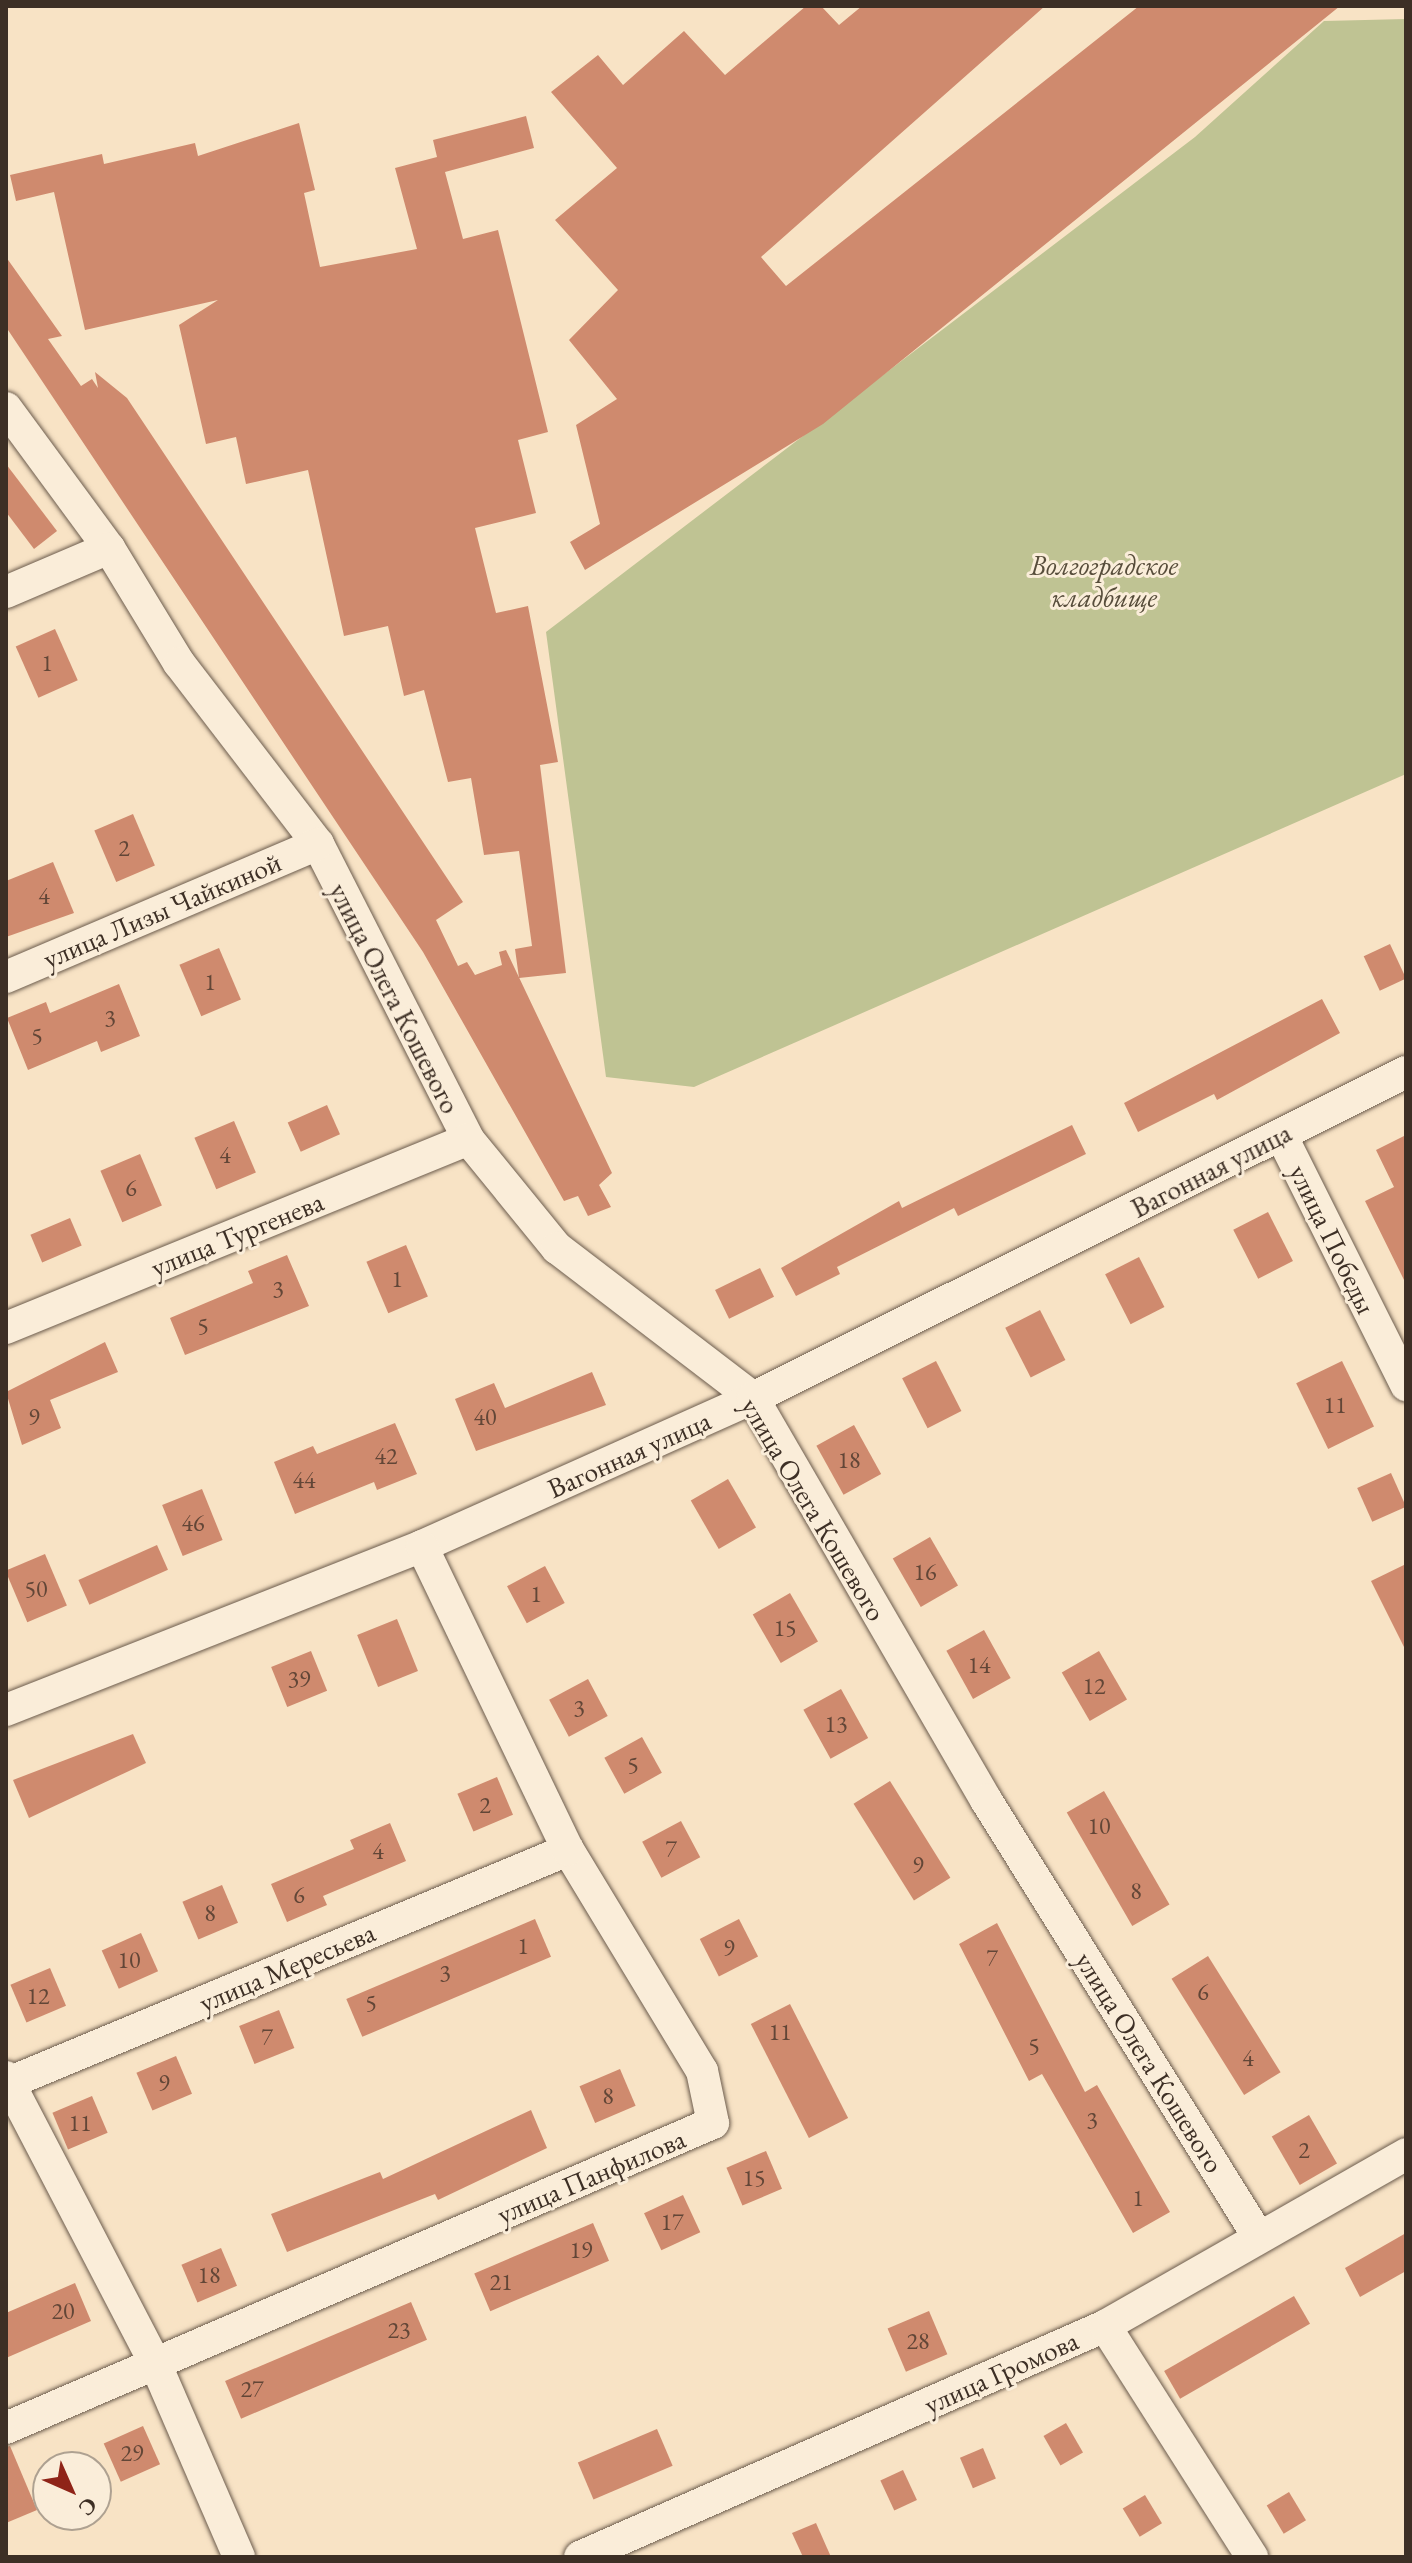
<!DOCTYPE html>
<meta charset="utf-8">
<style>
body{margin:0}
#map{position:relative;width:1412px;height:2563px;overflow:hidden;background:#f8e3c5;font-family:"EB Garamond",serif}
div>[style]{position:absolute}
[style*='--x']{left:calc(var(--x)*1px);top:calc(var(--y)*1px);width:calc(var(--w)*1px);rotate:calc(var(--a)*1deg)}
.green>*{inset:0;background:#bfc393}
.building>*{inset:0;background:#cf8a6e;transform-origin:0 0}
.roads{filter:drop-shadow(0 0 2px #6c5c4d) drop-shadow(0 0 2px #6c5c4d)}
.minor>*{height:32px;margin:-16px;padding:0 16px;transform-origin:16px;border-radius:16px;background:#faedd9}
span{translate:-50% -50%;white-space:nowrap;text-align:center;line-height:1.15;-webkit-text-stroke:6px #faedd9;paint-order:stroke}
.number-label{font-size:24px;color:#624637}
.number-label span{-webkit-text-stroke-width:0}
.park-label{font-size:28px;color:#574d3b;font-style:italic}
.street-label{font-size:28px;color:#3d2f25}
.frame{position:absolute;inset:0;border:8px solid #3d2f25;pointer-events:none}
.north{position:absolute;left:32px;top:2451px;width:80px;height:80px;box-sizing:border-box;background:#faedd9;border:2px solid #aea191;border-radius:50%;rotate:135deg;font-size:22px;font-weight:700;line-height:32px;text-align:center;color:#3d2f25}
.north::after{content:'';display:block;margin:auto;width:28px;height:36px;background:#8f2418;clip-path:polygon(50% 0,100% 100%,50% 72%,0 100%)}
</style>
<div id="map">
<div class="green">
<div style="clip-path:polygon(1406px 19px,1406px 774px,694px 1087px,606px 1077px,546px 632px,1195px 137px,1324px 21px)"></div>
</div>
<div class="building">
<div style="clip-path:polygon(806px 6px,821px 6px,839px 25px,862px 6px,1045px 6px,761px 257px,786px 286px,1139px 6px,1340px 6px,823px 424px,585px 570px,570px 542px,600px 524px,576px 425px,617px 399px,569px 340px,618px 290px,555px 220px,617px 168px,551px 92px,598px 55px,623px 85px,684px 31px,725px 75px)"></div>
<div style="clip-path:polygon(526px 116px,534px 148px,445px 172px,463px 239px,498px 230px,548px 432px,518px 440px,536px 513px,475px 528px,496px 613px,528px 606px,558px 762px,540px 765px,566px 973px,519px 978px,515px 949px,532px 946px,519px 851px,484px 855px,471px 778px,448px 782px,424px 690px,404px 696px,388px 626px,344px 636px,308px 470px,246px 484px,236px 437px,206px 444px,179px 325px,218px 300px,85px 330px,54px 192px,16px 201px,10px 175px,102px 154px,104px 164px,195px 143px,198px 156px,299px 123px,315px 190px,304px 193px,320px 267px,417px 249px,395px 168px,437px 157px,433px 140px)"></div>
<div style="clip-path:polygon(6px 257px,62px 336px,48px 339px,81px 386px,92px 379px,98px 388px,95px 372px,127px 398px,463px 902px,436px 920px,458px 966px,467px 962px,475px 975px,502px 965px,499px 952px,506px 950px,612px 1173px,599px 1185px,611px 1207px,588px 1216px,578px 1196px,564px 1201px,423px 952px,6px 327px)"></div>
<div style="clip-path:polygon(6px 464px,57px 531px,34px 549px,6px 512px)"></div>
<div style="left:55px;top:629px;width:56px;height:43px;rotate:66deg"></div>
<div style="left:133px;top:814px;width:56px;height:42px;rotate:67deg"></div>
<div style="clip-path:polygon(53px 862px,74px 913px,6px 937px,6px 881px)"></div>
<div style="left:1390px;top:944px;width:38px;height:29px;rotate:65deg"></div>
<div style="left:219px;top:948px;width:56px;height:43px;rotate:67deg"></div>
<div style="clip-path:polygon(119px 984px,140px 1036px,101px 1052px,97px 1041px,28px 1070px,7px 1018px,46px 1002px,50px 1013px)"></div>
<div style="clip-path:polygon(1322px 999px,1340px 1033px,1217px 1100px,1214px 1094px,1138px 1132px,1124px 1103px)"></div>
<div style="left:327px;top:1105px;width:32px;height:43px;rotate:66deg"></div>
<div style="left:234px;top:1121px;width:56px;height:43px;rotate:67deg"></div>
<div style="clip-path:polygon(1072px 1125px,1086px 1154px,958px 1216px,954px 1208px,837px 1267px,840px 1274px,796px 1296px,781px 1268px,899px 1201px,902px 1208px)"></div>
<div style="clip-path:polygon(1406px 1135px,1406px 1284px,1365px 1201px,1394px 1187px,1376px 1150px)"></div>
<div style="left:140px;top:1154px;width:56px;height:43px;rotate:67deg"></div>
<div style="left:1268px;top:1212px;width:55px;height:39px;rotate:63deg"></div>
<div style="left:70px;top:1218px;width:30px;height:43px;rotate:67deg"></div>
<div style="left:406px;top:1245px;width:56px;height:43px;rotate:67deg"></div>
<div style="clip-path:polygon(287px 1255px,309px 1306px,185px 1355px,170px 1318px,253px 1283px,248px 1271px)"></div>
<div style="left:1139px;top:1257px;width:56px;height:38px;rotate:63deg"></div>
<div style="left:760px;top:1268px;width:32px;height:50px;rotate:64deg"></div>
<div style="left:1040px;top:1310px;width:56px;height:39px;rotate:63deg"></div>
<div style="clip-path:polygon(105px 1342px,118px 1372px,50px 1400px,61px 1428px,22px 1445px,6px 1392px)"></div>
<div style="left:936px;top:1361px;width:56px;height:38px;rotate:63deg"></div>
<div style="left:1342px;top:1361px;width:73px;height:51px;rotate:64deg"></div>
<div style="clip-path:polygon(592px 1372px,606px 1405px,476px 1451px,455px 1399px,494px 1383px,505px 1408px)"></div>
<div style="clip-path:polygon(395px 1423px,417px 1474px,377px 1490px,374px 1482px,295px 1514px,274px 1462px,313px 1446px,317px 1454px)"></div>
<div style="left:854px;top:1425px;width:56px;height:43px;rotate:61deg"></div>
<div style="left:1391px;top:1473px;width:37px;height:37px;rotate:66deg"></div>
<div style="left:728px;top:1479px;width:56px;height:43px;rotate:60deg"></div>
<div style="left:202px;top:1489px;width:55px;height:43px;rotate:68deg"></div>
<div style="left:930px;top:1537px;width:56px;height:43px;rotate:60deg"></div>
<div style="left:157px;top:1545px;width:27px;height:86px;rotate:66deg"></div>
<div style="left:45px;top:1554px;width:56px;height:43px;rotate:67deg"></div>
<div style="clip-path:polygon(1406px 1564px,1406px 1651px,1371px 1581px)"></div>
<div style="left:545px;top:1566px;width:42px;height:43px;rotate:62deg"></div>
<div style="left:790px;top:1593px;width:56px;height:43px;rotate:60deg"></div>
<div style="left:397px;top:1619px;width:56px;height:43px;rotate:68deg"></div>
<div style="left:984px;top:1630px;width:55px;height:43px;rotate:61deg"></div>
<div style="left:311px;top:1651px;width:43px;height:43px;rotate:68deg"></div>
<div style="left:1099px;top:1651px;width:56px;height:43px;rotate:60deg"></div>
<div style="left:588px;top:1679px;width:42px;height:44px;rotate:62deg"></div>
<div style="left:841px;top:1689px;width:56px;height:43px;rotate:61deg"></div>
<div style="clip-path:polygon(133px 1734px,146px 1763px,29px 1818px,13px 1780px)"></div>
<div style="left:642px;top:1737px;width:41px;height:43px;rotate:61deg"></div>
<div style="left:497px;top:1777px;width:41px;height:43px;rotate:67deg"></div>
<div style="left:890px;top:1781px;width:114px;height:43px;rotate:58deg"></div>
<div style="left:1104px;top:1791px;width:131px;height:43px;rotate:60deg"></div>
<div style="left:681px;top:1821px;width:41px;height:44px;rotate:62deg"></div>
<div style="clip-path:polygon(390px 1823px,406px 1861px,323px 1896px,327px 1905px,287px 1922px,271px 1884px,354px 1849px,350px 1840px)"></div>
<div style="left:222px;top:1885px;width:41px;height:43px;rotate:67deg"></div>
<div style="left:535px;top:1919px;width:41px;height:205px;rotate:67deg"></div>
<div style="left:739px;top:1919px;width:42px;height:44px;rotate:63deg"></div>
<div style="clip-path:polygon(997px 1923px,1085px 2092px,1097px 2085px,1170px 2212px,1133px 2233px,1042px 2074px,1029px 2081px,959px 1944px)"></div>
<div style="left:141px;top:1933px;width:42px;height:43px;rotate:66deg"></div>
<div style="left:1208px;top:1956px;width:137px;height:43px;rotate:58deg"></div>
<div style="left:50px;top:1968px;width:41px;height:43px;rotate:67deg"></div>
<div style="left:790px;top:2004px;width:128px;height:44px;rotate:63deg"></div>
<div style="left:279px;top:2010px;width:41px;height:43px;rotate:68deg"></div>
<div style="left:176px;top:2056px;width:41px;height:43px;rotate:67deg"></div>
<div style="left:620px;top:2069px;width:40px;height:44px;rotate:67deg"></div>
<div style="left:92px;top:2096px;width:40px;height:43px;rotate:67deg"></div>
<div style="clip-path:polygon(531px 2110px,547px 2148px,438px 2200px,435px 2194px,287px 2252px,271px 2214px,380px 2172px,383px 2179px)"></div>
<div style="left:1309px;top:2115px;width:56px;height:43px;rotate:60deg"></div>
<div style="left:766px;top:2151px;width:41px;height:43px;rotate:67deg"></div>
<div style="left:683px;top:2195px;width:41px;height:43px;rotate:65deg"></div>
<div style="left:593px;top:2223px;width:41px;height:129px;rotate:67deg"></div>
<div style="clip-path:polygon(1406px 2233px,1406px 2271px,1360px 2297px,1345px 2268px)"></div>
<div style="left:221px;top:2248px;width:41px;height:43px;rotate:67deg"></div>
<div style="clip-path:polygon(75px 2283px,91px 2321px,6px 2358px,6px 2313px)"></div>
<div style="left:1294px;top:2296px;width:32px;height:150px;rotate:60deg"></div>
<div style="left:411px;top:2302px;width:41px;height:202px;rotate:67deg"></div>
<div style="left:929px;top:2311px;width:47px;height:45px;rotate:67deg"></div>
<div style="left:1066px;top:2423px;width:34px;height:26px;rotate:60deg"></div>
<div style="left:143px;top:2426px;width:42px;height:43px;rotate:66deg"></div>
<div style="left:657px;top:2429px;width:40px;height:86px;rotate:67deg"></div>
<div style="clip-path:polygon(10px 2446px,37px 2510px,6px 2523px,6px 2447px)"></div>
<div style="left:983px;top:2448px;width:33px;height:25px;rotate:67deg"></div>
<div style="left:903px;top:2470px;width:33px;height:25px;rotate:65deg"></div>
<div style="left:1289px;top:2492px;width:33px;height:26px;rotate:59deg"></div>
<div style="left:1145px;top:2495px;width:33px;height:26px;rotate:59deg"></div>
<div style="clip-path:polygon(816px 2523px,831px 2557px,803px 2557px,792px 2533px)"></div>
</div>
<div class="roads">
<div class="minor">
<div style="--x:6;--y:408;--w:174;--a:53.7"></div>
<div style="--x:109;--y:548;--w:135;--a:58.7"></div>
<div style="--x:179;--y:663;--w:228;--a:52.5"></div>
<div style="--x:318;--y:844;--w:331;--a:63"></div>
<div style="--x:468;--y:1139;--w:141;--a:50.8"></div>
<div style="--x:557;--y:1248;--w:247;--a:37.4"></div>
<div style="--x:753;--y:1398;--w:465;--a:59.9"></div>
<div style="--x:986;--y:1800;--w:514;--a:58.04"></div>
<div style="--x:6;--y:592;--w:112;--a:-23.1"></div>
<div style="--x:6;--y:977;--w:339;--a:-23.1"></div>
<div style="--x:1281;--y:1135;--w:280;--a:63.4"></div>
<div style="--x:6;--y:1328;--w:499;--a:-22.2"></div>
<div style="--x:6;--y:1710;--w:447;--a:-21.5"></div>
<div style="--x:422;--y:1546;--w:363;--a:-24.1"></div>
<div style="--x:753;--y:1398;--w:730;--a:-26.53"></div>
<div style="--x:6;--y:2077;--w:325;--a:62.5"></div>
<div style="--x:156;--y:2365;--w:209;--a:66.6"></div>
<div style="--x:6;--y:2084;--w:609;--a:-22.61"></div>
<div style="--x:1105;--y:2326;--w:274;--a:57.5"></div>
<div style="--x:6;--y:2428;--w:770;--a:-23.34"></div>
<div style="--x:713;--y:2123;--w:53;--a:-101.9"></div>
<div style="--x:702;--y:2071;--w:258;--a:-121.2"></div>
<div style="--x:568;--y:1850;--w:337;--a:-115.7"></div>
<div style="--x:580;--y:2557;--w:574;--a:-23.75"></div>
<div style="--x:1105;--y:2326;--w:347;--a:-29.7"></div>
</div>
</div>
<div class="number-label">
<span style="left:47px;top:663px">1</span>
<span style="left:124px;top:848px">2</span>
<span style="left:44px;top:896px">4</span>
<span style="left:210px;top:982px">1</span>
<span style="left:110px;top:1018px">3</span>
<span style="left:37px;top:1036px">5</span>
<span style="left:225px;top:1155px">4</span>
<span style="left:131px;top:1188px">6</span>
<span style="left:397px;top:1279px">1</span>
<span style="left:278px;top:1289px">3</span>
<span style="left:203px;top:1326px">5</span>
<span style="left:1335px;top:1405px">11</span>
<span style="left:34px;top:1417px">9</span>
<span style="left:485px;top:1417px">40</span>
<span style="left:386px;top:1456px">42</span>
<span style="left:849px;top:1460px">18</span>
<span style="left:304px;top:1480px">44</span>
<span style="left:193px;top:1523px">46</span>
<span style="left:925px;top:1572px">16</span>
<span style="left:36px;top:1589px">50</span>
<span style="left:536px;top:1594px">1</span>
<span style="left:785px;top:1628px">15</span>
<span style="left:979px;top:1665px">14</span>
<span style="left:299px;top:1679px">39</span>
<span style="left:1094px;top:1686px">12</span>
<span style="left:579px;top:1708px">3</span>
<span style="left:836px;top:1724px">13</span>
<span style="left:633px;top:1765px">5</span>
<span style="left:485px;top:1805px">2</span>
<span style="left:1099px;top:1826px">10</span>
<span style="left:671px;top:1849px">7</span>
<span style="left:378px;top:1851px">4</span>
<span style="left:918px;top:1865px">9</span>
<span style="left:1136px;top:1891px">8</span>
<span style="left:299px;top:1895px">6</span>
<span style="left:210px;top:1913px">8</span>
<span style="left:523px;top:1946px">1</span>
<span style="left:729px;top:1948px">9</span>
<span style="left:992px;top:1958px">7</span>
<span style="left:129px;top:1960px">10</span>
<span style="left:445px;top:1973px">3</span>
<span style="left:1203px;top:1992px">6</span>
<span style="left:38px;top:1996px">12</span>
<span style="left:371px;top:2003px">5</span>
<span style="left:780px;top:2032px">11</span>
<span style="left:267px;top:2037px">7</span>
<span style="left:1034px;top:2046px">5</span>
<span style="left:1248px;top:2058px">4</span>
<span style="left:164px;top:2083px">9</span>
<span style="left:608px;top:2096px">8</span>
<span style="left:1092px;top:2120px">3</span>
<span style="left:80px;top:2123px">11</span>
<span style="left:1304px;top:2150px">2</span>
<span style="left:754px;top:2178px">15</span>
<span style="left:1138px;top:2198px">1</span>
<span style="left:672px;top:2222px">17</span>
<span style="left:581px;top:2250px">19</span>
<span style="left:209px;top:2275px">18</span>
<span style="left:501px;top:2282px">21</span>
<span style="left:63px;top:2311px">20</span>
<span style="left:399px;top:2330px">23</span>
<span style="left:918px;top:2341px">28</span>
<span style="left:252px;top:2389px">27</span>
<span style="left:132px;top:2453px">29</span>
</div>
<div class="park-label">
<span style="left:1104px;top:581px">Волгоградское<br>кладбище</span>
</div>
<div class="street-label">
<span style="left:162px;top:910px;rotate:-23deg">улица Лизы Чайкиной</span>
<span style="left:395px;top:998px;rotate:63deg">улица Олега Кошевого</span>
<span style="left:1211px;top:1170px;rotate:-27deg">Вагонная улица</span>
<span style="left:237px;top:1234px;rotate:-22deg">улица Тургенева</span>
<span style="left:1333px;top:1239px;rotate:64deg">улица Победы</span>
<span style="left:629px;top:1454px;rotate:-24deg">Вагонная улица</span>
<span style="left:814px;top:1509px;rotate:59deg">улица Олега Кошевого</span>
<span style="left:287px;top:1967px;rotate:-23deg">улица Мересьева</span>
<span style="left:1150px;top:2062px;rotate:58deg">улица Олега Кошевого</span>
<span style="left:591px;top:2176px;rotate:-23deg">улица Панфилова</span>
<span style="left:1001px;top:2372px;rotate:-24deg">улица Громова</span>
</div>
<div class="frame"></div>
<div class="north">С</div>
</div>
